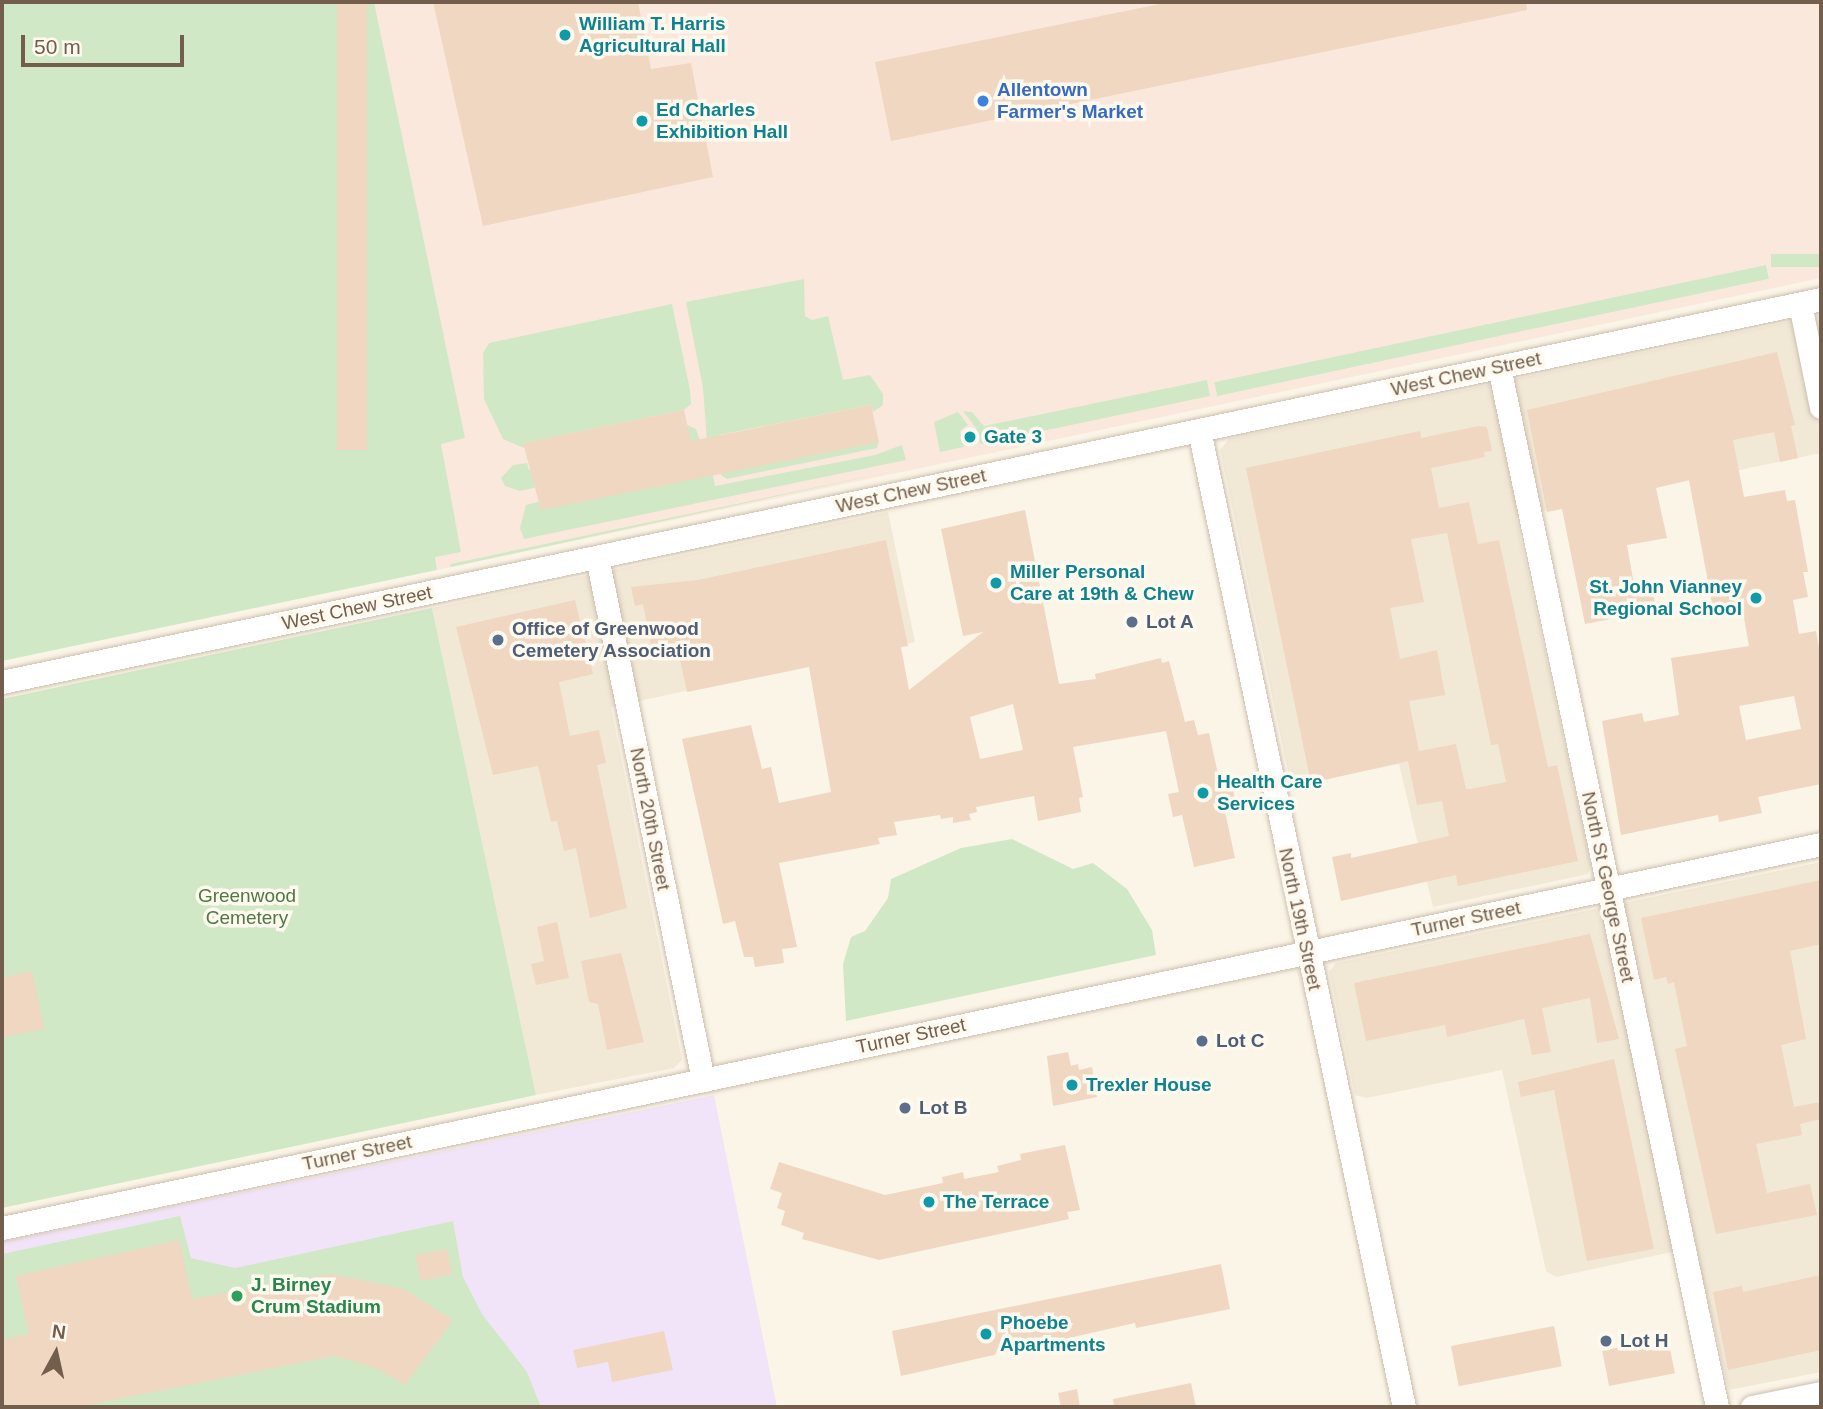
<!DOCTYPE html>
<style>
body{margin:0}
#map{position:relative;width:1823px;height:1409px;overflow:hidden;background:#fbf5e7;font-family:Helvetica,sans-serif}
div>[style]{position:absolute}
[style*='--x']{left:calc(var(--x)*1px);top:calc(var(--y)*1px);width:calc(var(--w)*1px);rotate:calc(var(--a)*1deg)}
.residential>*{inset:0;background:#f2e8d6}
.commercial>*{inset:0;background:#fbe8dc}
.education>*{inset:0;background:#f2e4f8}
.green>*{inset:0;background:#d1e8c6;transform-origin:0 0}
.building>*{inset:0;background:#efd7c1;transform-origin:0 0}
.roads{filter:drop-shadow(0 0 2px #ccbeae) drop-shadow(0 0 2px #ccbeae)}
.minor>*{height:23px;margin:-11.5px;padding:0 11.5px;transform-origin:11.5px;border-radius:11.5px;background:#fff}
.dots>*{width:19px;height:19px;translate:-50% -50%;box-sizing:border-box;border:4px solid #fef9ee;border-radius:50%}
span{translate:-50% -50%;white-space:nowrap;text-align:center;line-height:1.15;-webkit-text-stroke:7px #fef9ee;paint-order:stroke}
.culture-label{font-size:19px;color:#0d838f;font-weight:700}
.left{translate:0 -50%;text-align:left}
.right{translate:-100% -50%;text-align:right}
.shop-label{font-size:19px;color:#366cbe;font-weight:700}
.street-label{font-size:19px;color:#735e4d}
.service-label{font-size:19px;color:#4e5e75;font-weight:700}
.park-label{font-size:19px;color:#507846}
.leisure-label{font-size:19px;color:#27864d;font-weight:700}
.frame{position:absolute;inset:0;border:4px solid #735e4d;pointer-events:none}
.north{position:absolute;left:21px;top:1318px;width:70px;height:70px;-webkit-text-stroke:5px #fef9ee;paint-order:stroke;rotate:8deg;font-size:19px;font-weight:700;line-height:28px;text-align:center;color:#735e4d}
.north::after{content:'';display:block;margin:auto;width:24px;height:32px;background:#735e4d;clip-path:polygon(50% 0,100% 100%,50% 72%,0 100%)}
.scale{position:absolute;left:21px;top:35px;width:163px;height:32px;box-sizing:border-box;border:4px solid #735e4d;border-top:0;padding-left:9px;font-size:21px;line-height:24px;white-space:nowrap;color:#735e4d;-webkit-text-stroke:5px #fef9ee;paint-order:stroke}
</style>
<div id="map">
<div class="residential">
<div style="clip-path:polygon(1821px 315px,1821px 453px,1516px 517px,1591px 866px,1588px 874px,1433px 907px,1399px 764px,1291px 786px,1220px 450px,1229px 439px)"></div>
<div style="clip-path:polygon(888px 512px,915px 642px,611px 707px,682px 1060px,674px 1068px,536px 1095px,432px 608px)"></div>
<div style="clip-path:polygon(1821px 862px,1821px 1372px,1729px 1390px,1695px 1247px,1556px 1277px,1546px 1271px,1502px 1070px,1367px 1098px,1355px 1095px,1329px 972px,1336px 963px)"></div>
</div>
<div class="commercial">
<div style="clip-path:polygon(320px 2px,1821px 2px,1821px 278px,437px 570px)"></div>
</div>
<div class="education">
<div style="clip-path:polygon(714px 1095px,777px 1407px,2px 1407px,2px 1242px)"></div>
</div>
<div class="green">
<div style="clip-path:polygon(2px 2px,374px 2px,465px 438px,441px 444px,461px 552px,435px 557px,437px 570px,2px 661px)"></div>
<div style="left:1821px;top:254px;width:13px;height:50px;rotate:90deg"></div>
<div style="left:1766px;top:265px;width:14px;height:564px;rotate:78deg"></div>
<div style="clip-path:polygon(804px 279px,805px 316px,812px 320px,828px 316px,843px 380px,870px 375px,883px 394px,883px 405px,873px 412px,871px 405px,719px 435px,707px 443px,703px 388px,686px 302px)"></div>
<div style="clip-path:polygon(672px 304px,690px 390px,691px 404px,684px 410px,524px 443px,524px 448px,503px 439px,484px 399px,483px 353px,489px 343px)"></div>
<div style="clip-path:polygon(1207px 380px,1210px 396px,980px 444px,976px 428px,963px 411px,972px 412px,984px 426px)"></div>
<div style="clip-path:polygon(958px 412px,968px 425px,960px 431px,964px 447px,940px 452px,934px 422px)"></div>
<div style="clip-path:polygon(687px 425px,696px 429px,703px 449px,520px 491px,505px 486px,501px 478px,513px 465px,527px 463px,529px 470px,689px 437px)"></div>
<div style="clip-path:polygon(879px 442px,877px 448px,727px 479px,721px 475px,720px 470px)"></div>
<div style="clip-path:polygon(902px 445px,906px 460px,524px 539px,520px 528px,526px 505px,710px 460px,715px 486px,875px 455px)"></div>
<div style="clip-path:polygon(903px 469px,451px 567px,450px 564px)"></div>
<div style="clip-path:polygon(432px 608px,536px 1095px,2px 1208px,2px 699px)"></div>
<div style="clip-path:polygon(1012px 839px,1073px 869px,1093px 863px,1127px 889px,1152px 930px,1156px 955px,846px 1021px,843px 964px,851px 937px,865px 931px,888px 898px,891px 879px,961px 848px)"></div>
<div style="clip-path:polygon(180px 1216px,191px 1258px,235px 1268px,453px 1221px,463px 1277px,482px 1314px,527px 1372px,541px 1407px,2px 1407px,2px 1254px)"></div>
</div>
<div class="building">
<div style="left:337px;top:2px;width:30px;height:448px"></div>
<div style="clip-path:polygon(433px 2px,638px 2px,651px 69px,691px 63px,713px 177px,483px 226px)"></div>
<div style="clip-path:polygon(1170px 2px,1526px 2px,1527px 10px,891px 141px,875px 62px)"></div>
<div style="clip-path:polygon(evenodd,1777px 352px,1795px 425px,1791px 426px,1798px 458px,1780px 462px,1774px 432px,1733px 440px,1744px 497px,1785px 490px,1787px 501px,1795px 500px,1808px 572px,1803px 572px,1808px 597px,1793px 600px,1799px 634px,1816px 631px,1821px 659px,1821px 784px,1758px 797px,1762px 813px,1719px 822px,1718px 815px,1621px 835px,1602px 721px,1642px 713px,1644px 722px,1679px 715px,1671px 658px,1749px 646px,1743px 612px,1714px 614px,1689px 480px,1656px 488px,1667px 538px,1627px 545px,1636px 596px,1653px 593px,1656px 610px,1585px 624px,1562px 509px,1547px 512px,1527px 410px,1777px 352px,1794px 696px,1801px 729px,1746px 740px,1739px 706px,1794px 696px)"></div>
<div style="clip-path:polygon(871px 405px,879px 442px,541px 510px,523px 443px,684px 410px,691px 441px)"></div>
<div style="clip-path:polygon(evenodd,1479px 426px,1487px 427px,1492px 451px,1484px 452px,1485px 457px,1431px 468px,1439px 508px,1469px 502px,1478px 544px,1499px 540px,1548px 767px,1557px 765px,1578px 861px,1458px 886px,1456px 875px,1341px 901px,1332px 857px,1351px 853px,1351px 858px,1449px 836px,1442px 801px,1417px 805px,1408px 761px,1311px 783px,1246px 468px,1420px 431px,1421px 438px,1479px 426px,1447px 533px,1491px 745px,1498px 744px,1506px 782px,1470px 789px,1466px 789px,1456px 744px,1419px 751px,1409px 701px,1445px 695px,1437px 650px,1400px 659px,1390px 608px,1424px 602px,1411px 539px,1447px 533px)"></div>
<div style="clip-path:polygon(evenodd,1025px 510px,1059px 684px,1096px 679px,1095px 674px,1161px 658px,1162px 663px,1169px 661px,1185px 722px,1194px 720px,1198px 735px,1209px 733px,1220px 783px,1231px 780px,1236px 804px,1224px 807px,1235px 858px,1194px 867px,1182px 815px,1173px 817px,1168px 794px,1179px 792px,1166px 731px,1073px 747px,1083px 797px,1079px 798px,1081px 812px,1038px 821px,1034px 796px,976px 807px,977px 812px,969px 814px,971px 820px,953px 823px,953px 817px,941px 819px,940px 815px,894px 822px,897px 835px,878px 838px,880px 844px,779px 863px,797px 947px,782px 949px,784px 963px,755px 967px,753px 957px,744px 957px,735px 921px,723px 924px,682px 739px,751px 725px,762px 769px,771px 767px,779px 803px,831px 792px,809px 667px,687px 692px,677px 646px,652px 651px,643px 604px,635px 606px,631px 587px,698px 580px,886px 540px,908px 646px,901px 647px,909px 690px,983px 632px,963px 636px,941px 529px,1025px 510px,1013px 704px,1023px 750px,980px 759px,970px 717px,1013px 704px)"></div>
<div style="clip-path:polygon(575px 600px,593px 674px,559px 682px,570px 736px,599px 730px,606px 763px,597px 765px,627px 908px,590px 918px,576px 848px,564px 851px,557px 821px,551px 822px,538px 766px,493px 775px,456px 627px)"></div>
<div style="clip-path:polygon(1821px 880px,1821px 944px,1790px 951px,1806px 1039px,1781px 1045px,1794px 1107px,1821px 1102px,1821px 1119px,1800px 1124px,1802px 1135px,1756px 1144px,1767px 1193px,1810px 1184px,1817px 1215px,1716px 1234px,1675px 1049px,1687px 1046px,1674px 982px,1668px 984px,1666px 977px,1654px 980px,1641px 918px)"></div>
<div style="clip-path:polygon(557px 922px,569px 978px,536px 985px,531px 964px,544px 961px,537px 927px)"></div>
<div style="clip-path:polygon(1590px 934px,1619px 1039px,1597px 1043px,1590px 998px,1542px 1008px,1551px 1052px,1532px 1055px,1524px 1019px,1447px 1037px,1445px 1025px,1366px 1041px,1354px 983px)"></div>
<div style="clip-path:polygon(621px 953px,644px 1042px,607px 1050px,598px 1004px,589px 1002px,581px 961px)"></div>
<div style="clip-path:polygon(32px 971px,44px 1029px,2px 1037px,2px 978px)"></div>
<div style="clip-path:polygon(1068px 1052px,1071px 1066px,1078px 1064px,1079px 1070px,1092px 1067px,1097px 1097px,1053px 1106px,1047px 1056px)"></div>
<div style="clip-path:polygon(1614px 1059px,1654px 1249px,1587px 1261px,1554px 1090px,1521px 1097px,1518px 1082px)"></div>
<div style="clip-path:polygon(1065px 1145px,1080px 1210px,1067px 1212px,1069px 1219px,879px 1260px,802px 1239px,804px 1233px,781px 1225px,785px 1211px,777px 1208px,782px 1193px,770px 1189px,779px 1162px,885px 1195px,943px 1183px,942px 1177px,963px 1172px,964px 1179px,999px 1172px,997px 1166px,1021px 1160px,1020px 1154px)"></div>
<div style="clip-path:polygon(179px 1240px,192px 1299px,331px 1274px,401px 1288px,453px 1320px,405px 1385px,376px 1368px,334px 1356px,78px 1407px,2px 1407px,2px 1340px,29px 1334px,16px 1276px)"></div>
<div style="left:447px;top:1249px;width:26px;height:32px;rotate:79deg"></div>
<div style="clip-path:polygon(1221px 1264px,1230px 1309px,1136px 1328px,1135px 1323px,901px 1376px,892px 1331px)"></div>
<div style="clip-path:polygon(1821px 1275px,1821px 1350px,1728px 1370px,1713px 1292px,1742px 1286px,1743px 1292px)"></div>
<div style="left:1554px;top:1326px;width:41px;height:105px;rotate:79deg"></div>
<div style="clip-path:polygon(664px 1331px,673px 1370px,612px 1382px,608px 1362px,577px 1368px,573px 1350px)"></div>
<div style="left:1668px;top:1338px;width:36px;height:67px;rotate:79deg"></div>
<div style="clip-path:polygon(1191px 1383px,1196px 1407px,1114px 1407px,1113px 1399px)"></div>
<div style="clip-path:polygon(1077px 1389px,1080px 1407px,1061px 1407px,1058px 1393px)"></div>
</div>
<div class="roads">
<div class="minor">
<div style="--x:1800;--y:304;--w:105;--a:78.5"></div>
<div style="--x:1499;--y:367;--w:1063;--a:78.16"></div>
<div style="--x:1199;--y:430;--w:998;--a:78.15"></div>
<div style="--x:597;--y:557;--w:534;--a:78.54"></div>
<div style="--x:2;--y:682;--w:1859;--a:-11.89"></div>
<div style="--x:2;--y:1228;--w:1859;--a:-11.92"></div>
<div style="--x:1752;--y:1407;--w:70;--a:-11.5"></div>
</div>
</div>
<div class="dots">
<div style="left:565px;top:35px;background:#0f9aa8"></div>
<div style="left:983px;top:101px;background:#3f7fe0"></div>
<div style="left:642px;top:121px;background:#0f9aa8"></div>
<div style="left:970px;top:437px;background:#0f9aa8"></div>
<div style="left:996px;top:583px;background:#0f9aa8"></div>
<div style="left:1756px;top:598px;background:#0f9aa8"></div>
<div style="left:1132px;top:622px;background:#5c6f8a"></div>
<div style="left:498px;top:640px;background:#5c6f8a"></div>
<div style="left:1203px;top:793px;background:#0f9aa8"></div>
<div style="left:1202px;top:1041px;background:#5c6f8a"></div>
<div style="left:1072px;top:1085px;background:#0f9aa8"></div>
<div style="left:905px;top:1108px;background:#5c6f8a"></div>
<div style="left:929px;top:1202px;background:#0f9aa8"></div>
<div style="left:237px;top:1296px;background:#2e9e5b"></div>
<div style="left:986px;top:1334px;background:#0f9aa8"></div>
<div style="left:1606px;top:1341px;background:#5c6f8a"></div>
</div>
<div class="culture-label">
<span class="left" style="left:579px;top:35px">William T. Harris<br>Agricultural Hall</span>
<span class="left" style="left:656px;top:121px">Ed Charles<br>Exhibition Hall</span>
<span class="left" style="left:984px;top:437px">Gate 3</span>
<span class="left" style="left:1010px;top:583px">Miller Personal<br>Care at 19th &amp; Chew</span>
<span class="right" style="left:1742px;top:598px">St. John Vianney<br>Regional School</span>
<span class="left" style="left:1217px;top:793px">Health Care<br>Services</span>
<span class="left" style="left:1086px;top:1085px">Trexler House</span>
<span class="left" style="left:943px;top:1202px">The Terrace</span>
<span class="left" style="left:1000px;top:1334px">Phoebe<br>Apartments</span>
</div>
<div class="shop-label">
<span class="left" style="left:997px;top:101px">Allentown<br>Farmer's Market</span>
</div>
<div class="street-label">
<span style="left:1466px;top:374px;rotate:-12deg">West Chew Street</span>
<span style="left:911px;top:491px;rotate:-12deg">West Chew Street</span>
<span style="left:357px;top:608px;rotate:-12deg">West Chew Street</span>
<span style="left:650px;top:819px;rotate:79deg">North 20th Street</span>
<span style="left:1608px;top:887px;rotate:78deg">North St George Street</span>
<span style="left:1300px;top:919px;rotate:78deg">North 19th Street</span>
<span style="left:1466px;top:919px;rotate:-12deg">Turner Street</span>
<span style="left:911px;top:1036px;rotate:-12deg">Turner Street</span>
<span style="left:357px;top:1153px;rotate:-12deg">Turner Street</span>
</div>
<div class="service-label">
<span class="left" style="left:1146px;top:622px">Lot A</span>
<span class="left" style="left:512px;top:640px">Office of Greenwood<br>Cemetery Association</span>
<span class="left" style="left:1216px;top:1041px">Lot C</span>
<span class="left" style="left:919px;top:1108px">Lot B</span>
<span class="left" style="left:1620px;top:1341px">Lot H</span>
</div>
<div class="park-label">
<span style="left:247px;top:907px">Greenwood<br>Cemetery</span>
</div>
<div class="leisure-label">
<span class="left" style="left:251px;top:1296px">J. Birney<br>Crum Stadium</span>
</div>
<div class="frame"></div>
<div class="north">N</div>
<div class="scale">50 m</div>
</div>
